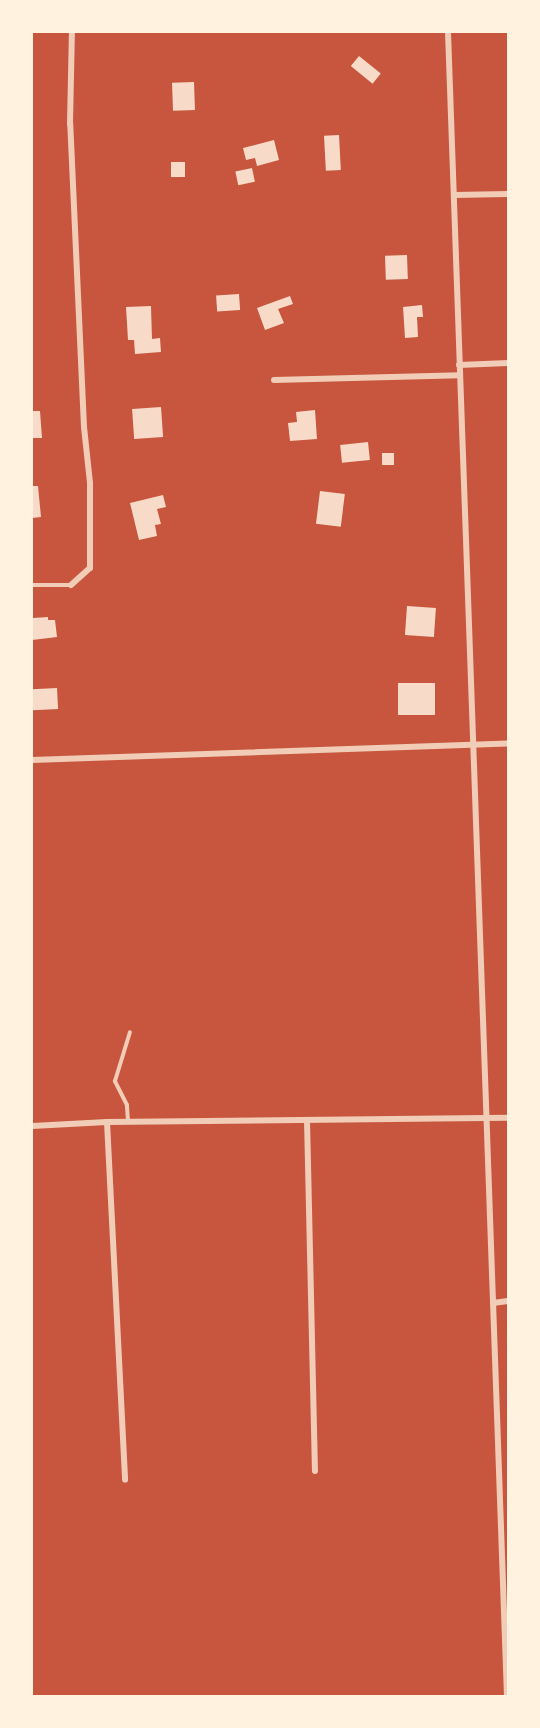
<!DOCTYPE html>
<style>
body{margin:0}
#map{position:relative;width:540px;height:1728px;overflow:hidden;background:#c8553d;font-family:Rubik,sans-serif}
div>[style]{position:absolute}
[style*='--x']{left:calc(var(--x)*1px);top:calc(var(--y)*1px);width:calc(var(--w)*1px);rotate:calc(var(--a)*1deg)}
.building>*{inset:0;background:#f7dbc8;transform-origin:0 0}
.service>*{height:4px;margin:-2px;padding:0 2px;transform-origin:2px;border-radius:2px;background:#f1ccb7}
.minor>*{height:6px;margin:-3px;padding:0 3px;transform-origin:3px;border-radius:3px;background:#f1ccb7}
span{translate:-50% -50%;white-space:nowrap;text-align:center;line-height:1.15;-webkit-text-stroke:5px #fff3e0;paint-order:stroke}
.frame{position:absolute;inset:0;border:33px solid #fff3e0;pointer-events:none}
</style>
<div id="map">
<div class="building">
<div style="left:359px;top:56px;width:28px;height:13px;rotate:39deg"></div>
<div style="left:194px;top:82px;width:28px;height:22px;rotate:88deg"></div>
<div style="left:339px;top:135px;width:35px;height:15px;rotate:87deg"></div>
<div style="clip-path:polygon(274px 140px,279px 160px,257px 166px,255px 158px,246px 160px,243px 148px)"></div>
<div style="left:185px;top:162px;width:15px;height:14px;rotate:90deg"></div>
<div style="left:252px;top:168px;width:14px;height:17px;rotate:78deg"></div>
<div style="left:407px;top:255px;width:24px;height:22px;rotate:88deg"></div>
<div style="left:239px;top:294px;width:16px;height:23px;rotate:86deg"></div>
<div style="clip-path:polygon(290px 296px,293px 304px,278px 309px,284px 323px,265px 330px,257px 308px)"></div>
<div style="clip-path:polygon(422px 305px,423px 317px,417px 317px,418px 337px,405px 338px,403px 307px)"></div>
<div style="clip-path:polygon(151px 306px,152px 339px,160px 338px,161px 352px,135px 354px,134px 340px,128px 340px,126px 307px)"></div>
<div style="left:161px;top:407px;width:30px;height:29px;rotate:86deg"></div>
<div style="clip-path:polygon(315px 410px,317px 439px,290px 441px,288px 423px,297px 422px,296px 412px)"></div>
<div style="clip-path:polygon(32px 411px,40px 411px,42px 438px,32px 438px)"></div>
<div style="left:368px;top:442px;width:18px;height:28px;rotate:84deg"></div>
<div style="left:382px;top:453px;width:12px;height:12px"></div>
<div style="clip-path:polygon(32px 486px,38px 486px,41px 517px,32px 518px)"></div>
<div style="left:320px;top:491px;width:25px;height:33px;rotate:7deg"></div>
<div style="clip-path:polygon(163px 495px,166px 507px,157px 509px,161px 524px,155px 525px,157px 536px,139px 540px,130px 503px)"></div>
<div style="left:407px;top:606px;width:29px;height:29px;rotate:4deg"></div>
<div style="clip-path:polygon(48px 617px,48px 620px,55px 620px,57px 637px,32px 640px,33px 618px)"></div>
<div style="left:398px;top:683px;width:37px;height:32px"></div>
<div style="left:57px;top:688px;width:21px;height:25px;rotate:87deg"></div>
</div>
<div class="service">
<div style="--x:32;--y:585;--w:39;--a:0"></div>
<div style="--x:128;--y:1121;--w:16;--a:-94"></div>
<div style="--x:127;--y:1105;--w:27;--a:-117"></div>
<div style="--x:115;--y:1081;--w:51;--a:-73"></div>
</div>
<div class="minor">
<div style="--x:448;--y:32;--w:1665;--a:87.97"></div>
<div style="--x:454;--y:195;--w:54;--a:-1.1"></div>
<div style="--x:459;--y:365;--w:49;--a:-2.3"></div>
<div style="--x:274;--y:380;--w:186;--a:-1.5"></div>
<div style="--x:71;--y:585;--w:25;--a:-42"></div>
<div style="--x:90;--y:568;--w:85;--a:-90"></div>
<div style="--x:90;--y:483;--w:56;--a:-96.1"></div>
<div style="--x:84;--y:427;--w:303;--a:-92.6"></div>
<div style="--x:70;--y:124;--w:92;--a:-88.8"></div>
<div style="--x:32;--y:760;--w:476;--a:-2"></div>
<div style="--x:307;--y:1120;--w:351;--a:88.7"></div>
<div style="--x:107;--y:1122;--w:358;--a:87.1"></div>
<div style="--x:32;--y:1126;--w:75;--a:-3.1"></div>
<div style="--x:107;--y:1122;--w:401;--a:-0.6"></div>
<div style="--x:493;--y:1303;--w:15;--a:-8"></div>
</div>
<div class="frame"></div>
</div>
